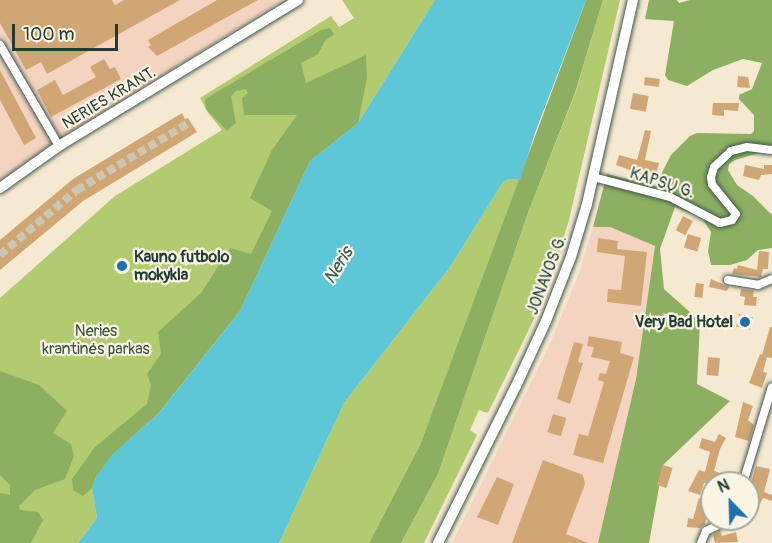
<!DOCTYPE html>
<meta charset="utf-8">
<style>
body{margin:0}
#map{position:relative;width:772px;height:543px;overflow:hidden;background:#f6e9d1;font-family:Pangolin,sans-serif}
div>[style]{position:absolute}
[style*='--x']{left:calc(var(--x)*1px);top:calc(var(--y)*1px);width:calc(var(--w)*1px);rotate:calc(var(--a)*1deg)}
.built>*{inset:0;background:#f5d3c1}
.green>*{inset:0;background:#b2cb70}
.forest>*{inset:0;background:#8daf62}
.water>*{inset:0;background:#5dc7d7}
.building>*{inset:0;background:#d0a774;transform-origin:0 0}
.minor-tunnel>*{height:8px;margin-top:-4px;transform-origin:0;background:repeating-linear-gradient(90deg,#cbc7b2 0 8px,transparent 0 12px)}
.roads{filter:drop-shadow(0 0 2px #3f574c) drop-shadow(0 0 2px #3f574c)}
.minor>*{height:8px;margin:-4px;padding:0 4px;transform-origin:4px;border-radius:4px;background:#fff}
.major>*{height:10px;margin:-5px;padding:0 5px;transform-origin:5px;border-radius:5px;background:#fff}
.dots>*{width:16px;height:16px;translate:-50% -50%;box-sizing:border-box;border:3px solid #fcf5e5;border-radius:50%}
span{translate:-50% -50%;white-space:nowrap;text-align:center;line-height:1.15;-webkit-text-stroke:4.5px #fcf5e5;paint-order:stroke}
.street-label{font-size:16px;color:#1f3d34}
.poi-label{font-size:16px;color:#1f3d34;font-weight:700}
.left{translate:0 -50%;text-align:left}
.right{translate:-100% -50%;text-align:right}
.park-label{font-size:16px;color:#3c5940}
.water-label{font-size:18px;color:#2e605d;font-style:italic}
.north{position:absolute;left:700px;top:471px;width:60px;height:60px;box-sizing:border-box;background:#fcf5e5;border:2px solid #a4ab9e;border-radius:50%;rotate:337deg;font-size:16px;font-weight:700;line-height:24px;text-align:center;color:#1f3d34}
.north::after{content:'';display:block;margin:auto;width:21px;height:27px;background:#1f6fb2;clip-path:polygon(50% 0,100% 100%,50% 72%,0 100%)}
.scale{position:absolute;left:12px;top:24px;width:106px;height:27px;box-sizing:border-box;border:3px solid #1f3d34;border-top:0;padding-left:8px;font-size:18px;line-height:21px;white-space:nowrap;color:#1f3d34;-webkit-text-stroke:4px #fcf5e5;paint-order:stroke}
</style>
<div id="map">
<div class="built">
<div style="clip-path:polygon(0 0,283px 0,44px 149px,0 181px)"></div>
<div style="clip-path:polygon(593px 227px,610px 227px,655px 246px,636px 379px,598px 543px,452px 543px,549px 346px,579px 273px)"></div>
</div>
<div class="green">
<div style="clip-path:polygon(342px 0,435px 0,358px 123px,310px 161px,240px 311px,96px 477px,92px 488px,97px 518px,78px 543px,0 543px,0 298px,115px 196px,222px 130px,208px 113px,200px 98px,331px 16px,339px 27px,354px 18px)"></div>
<div style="clip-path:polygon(603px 0,620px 0,569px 220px,557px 259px,533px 321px,489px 411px,487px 413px,479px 410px,470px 430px,477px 435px,424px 543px,401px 543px,438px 474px,529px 210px,575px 94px)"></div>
<div style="clip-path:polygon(509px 179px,520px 180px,420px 445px,369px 543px,279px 543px,344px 403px,450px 267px,503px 182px)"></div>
</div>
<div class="forest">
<div style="clip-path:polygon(586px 0,603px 0,575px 93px,529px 210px,438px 474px,401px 543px,369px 543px,420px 445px)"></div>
<div style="clip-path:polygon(649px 0,677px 0,679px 3px,690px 0,772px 0,772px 149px,735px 160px,729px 164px,728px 170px,737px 185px,753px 196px,772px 215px,772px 248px,758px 250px,747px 260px,730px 265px,711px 265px,708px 251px,711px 232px,701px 217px,675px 207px,660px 249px,664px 289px,700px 321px,697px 384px,730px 401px,663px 465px,649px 543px,598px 543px,636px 379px,655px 246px,610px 227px,593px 227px,607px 174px,655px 186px,671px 155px,690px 136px,697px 133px,751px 134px,754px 131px,754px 115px,739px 99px,739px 95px,752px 89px,762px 63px,743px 59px,713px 70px,687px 86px,668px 80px,665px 75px,674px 21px,645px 19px)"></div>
<div style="clip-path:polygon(330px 28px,334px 34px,325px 41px,318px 54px,301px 63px,306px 83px,366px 55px,367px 78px,358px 123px,310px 161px,240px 311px,158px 414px,113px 454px,96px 477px,92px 488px,83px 496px,73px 490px,72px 479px,95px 447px,147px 404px,151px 385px,147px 374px,161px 354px,158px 332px,201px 293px,230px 248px,251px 254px,272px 211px,250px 198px,272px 150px,297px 115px,244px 115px,242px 98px,248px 93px,246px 89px,236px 91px,231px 96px,236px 123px,227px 131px,206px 109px,205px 99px,321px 30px)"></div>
<div style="clip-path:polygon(0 371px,39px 385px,67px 411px,53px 433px,71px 444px,74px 456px,65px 479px,35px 490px,19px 506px,20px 510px,38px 512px,43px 520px,31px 543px,0 543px,0 493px,10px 495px,10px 485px,0 475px)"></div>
</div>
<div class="water">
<div style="clip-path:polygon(435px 0,586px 0,536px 130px,520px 180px,509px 179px,503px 182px,450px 267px,344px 403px,279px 543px,78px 543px,97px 518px,92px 488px,96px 477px,113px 454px,158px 414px,240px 311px,310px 161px,358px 123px)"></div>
</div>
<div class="building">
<div style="clip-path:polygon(0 0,112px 0,115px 5px,124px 0,180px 0,47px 74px,41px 62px,26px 70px,0 23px)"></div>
<div style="clip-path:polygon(217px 0,258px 0,157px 56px,148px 47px,151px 45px,148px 40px)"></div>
<div style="clip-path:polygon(104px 59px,110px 69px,115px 67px,121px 79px,51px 117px,37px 90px,55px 80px,63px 95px,96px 77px,90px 67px)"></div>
<div style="clip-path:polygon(0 70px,36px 138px,24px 145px,0 100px)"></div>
<div style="clip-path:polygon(738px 76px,748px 77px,750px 88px,737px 87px)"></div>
<div style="left:645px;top:77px;width:15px;height:8px;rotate:8deg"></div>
<div style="left:633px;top:93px;width:16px;height:16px;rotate:11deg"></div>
<div style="clip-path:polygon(713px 103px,739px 103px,738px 111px,724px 110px,724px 116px,712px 115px)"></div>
<div style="clip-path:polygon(182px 113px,185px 119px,188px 118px,197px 132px,83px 201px,0 270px,0 240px,73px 179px)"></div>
<div style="clip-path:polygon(645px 130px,651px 131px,645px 160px,659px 163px,655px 179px,616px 165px,619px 155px,637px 160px)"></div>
<div style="clip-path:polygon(745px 165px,764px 169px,764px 165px,772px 165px,772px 174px,761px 175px,759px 180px,743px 176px)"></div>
<div style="left:683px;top:216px;width:11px;height:16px;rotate:27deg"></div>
<div style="left:688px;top:234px;width:14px;height:14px;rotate:17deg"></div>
<div style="clip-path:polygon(598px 238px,618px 241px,617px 249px,647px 252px,641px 306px,607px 302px,608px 289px,621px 290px,625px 256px,597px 252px)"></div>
<div style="clip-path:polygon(759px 251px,769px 252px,768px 269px,763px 269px,761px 277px,732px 274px,734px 268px,737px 269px,738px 265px,757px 270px)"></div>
<div style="clip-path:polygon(711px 279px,729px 287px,727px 291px,709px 287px)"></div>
<div style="left:696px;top:283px;width:8px;height:14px;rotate:7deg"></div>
<div style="clip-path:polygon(741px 289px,754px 291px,753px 297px,757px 297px,756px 306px,744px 305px,745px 297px,740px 296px)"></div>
<div style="left:739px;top:314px;width:14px;height:13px;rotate:12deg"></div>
<div style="clip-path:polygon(770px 327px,772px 327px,772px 358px,767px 357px,763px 372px,767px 373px,762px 388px,749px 383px,760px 354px,762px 355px)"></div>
<div style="clip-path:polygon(589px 336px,622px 342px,620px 353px,634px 357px,603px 463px,573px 455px,579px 434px,588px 436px,604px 382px,598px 380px,600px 373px,606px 374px,610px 361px,591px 357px,594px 347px,587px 346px)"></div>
<div style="clip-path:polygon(574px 342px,583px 344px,578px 362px,583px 363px,570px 404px,557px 399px)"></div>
<div style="left:708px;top:357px;width:12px;height:18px;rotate:5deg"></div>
<div style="clip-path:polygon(743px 402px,753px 406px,748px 420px,754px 425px,749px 441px,735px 437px)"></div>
<div style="left:553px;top:414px;width:14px;height:19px;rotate:17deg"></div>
<div style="clip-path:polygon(719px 434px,726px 438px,720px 449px,714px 471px,737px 479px,737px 483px,704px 483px,700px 495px,688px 491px,699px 470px,705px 472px,710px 452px,699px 448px,702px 438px,715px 442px)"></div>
<div style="clip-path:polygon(543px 460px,583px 475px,585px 484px,566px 534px,588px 543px,512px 543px)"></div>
<div style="left:663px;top:465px;width:10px;height:21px;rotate:17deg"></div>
<div style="clip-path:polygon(756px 466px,770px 469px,764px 492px,772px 495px,772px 501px,763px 498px,754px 515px,748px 513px,748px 494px)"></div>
<div style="clip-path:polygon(497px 477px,514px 484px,498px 525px,477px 517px)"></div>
<div style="clip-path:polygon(699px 498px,712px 501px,709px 515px,707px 514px,705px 524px,700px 528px,687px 527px,688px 518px,693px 519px)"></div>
<div style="clip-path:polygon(720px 531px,722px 536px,736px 532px,738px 542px,715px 543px,713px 535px)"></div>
</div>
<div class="minor-tunnel">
<div style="--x:0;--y:255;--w:101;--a:-40.2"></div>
<div style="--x:77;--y:190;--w:132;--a:-31"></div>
</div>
<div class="roads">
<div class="minor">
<div style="--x:0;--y:45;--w:117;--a:59.7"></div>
<div style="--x:593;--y:177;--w:80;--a:14.6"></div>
<div style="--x:670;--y:197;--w:56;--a:27.5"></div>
<div style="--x:720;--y:223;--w:12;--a:-14"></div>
<div style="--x:732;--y:220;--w:7;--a:-56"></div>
<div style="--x:736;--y:214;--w:38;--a:-129"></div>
<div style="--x:712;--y:184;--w:7;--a:-98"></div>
<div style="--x:711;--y:177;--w:10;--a:-73"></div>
<div style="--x:714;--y:167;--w:23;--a:-43"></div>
<div style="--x:731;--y:151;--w:16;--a:-14"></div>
<div style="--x:747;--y:147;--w:25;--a:7"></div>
<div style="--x:728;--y:280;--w:30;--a:9"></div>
<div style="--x:758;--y:285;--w:15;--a:-23"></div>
<div style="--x:743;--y:483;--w:100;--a:-73.2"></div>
<div style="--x:701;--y:543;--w:13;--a:-67"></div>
<div style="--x:706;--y:531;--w:28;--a:-26"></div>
</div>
<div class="major">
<div style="--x:0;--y:188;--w:72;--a:-35.4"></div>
<div style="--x:59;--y:146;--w:280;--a:-31.4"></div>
<div style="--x:438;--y:543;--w:175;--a:-63.6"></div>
<div style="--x:516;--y:386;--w:72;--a:-65.2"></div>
<div style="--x:546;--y:321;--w:69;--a:-68.7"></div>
<div style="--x:571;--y:257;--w:55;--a:-73.2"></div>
<div style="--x:587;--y:204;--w:209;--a:-77.3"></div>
</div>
</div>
<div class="dots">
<div style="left:122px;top:266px;background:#1f6fb2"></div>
<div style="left:745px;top:322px;background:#1f6fb2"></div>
</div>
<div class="street-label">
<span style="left:109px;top:98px;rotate:-31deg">NERIES KRANT.</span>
<span style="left:662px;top:183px;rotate:18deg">KAPSŲ G.</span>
<span style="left:547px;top:275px;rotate:-69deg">JONAVOS G.</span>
</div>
<div class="poi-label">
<span class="left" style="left:134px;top:266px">Kauno futbolo<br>mokykla</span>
<span class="right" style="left:733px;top:322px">Very Bad Hotel</span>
</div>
<div class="park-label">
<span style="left:96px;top:340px">Neries<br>krantinės parkas</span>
</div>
<div class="water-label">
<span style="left:339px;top:266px;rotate:-58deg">Neris</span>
</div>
<div class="north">N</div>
<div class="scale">100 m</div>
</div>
